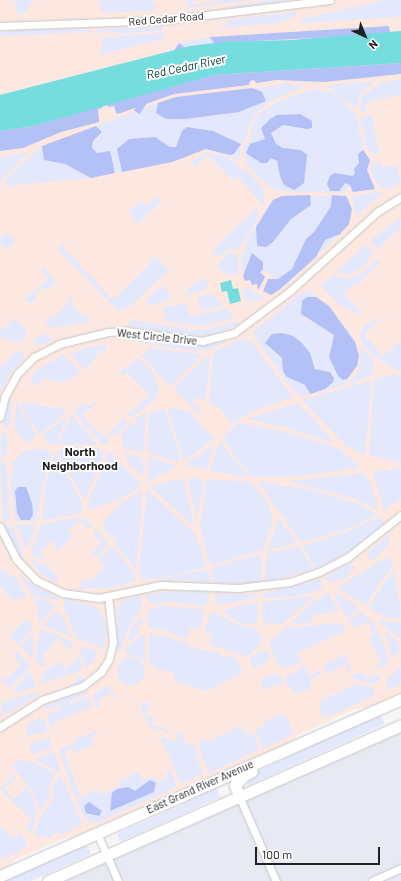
<!DOCTYPE html>
<style>
body{margin:0}
#map{position:relative;width:401px;height:881px;overflow:hidden;background:#f6f6f7;font-family:Barlow,sans-serif}
div>[style]{position:absolute}
[style*='--x']{left:calc(var(--x)*1px);top:calc(var(--y)*1px);width:calc(var(--w)*1px);rotate:calc(var(--a)*1deg)}
.built>*{inset:0;background:#e8eaf3}
.education>*{inset:0;background:#fce8e0}
.green>*{inset:0;background:#e3e8fc;transform-origin:0 0}
.round{border-radius:50%}
.forest>*{inset:0;background:#b4c1f7;transform-origin:0 0}
.water>*{inset:0;background:#76ddde}
.roads{filter:drop-shadow(0 0 1px #c6c7c8) drop-shadow(0 0 1px #c6c7c8)}
.minor>*{height:7px;margin:-3.5px;padding:0 3.5px;transform-origin:3.5px;border-radius:3.5px;background:#fff}
.primary>*{height:11px;margin:-5.5px;padding:0 5.5px;transform-origin:5.5px;border-radius:5.5px;background:#fff}
span{translate:-50% -50%;white-space:nowrap;text-align:center;line-height:1.15;-webkit-text-stroke:4px #fff;paint-order:stroke}
.street-label{font-size:11px;color:#202021}
.water-label{font-size:12px;color:#013636;font-style:italic}
.neighbourhood-label{font-size:12px;color:#202021;font-weight:700}
.north{position:absolute;left:345px;top:16px;width:40px;height:40px;-webkit-text-stroke:3px #fff;paint-order:stroke;rotate:136deg;font-size:11px;font-weight:700;line-height:16px;text-align:center;color:#202021}
.north::after{content:'';display:block;margin:auto;width:14px;height:18px;background:#202021;clip-path:polygon(50% 0,100% 100%,50% 72%,0 100%)}
.scale{position:absolute;left:255px;top:847px;width:125px;height:18px;box-sizing:border-box;border:2px solid #202021;border-top:0;padding-left:5px;font-size:12px;line-height:14px;white-space:nowrap;color:#202021;-webkit-text-stroke:3px #fff;paint-order:stroke}
</style>
<div id="map">
<div class="built">
<div style="clip-path:polygon(401px 727px,401px 881px,53px 881px)"></div>
</div>
<div class="education">
<div style="clip-path:polygon(0 0,401px 0,401px 693px,373px 706px,355px 709px,298px 735px,292px 741px,79px 835px,61px 839px,15px 860px,0 871px)"></div>
</div>
<div class="green">
<div style="clip-path:polygon(14px 0,33px 0,25px 13px,18px 14px)"></div>
<div style="clip-path:polygon(101px 0,152px 0,157px 8px,155px 10px,105px 13px,98px 7px)"></div>
<div style="clip-path:polygon(187px 0,193px 0,194px 5px,225px 0,251px 0,188px 8px)"></div>
<div style="clip-path:polygon(271px 0,295px 1px,225px 9px,226px 7px)"></div>
<div style="clip-path:polygon(388px 0,401px 0,401px 17px,302px 23px,300px 19px)"></div>
<div style="clip-path:polygon(296px 12px,295px 16px,276px 23px,220px 28px,231px 19px)"></div>
<div style="clip-path:polygon(163px 26px,162px 30px,124px 33px,108px 33px,106px 31px,98px 34px,95px 30px)"></div>
<div style="clip-path:polygon(29px 29px,91px 30px,91px 32px,0 36px,0 32px)"></div>
<div style="clip-path:polygon(162px 33px,165px 35px,164px 39px,103px 54px,100px 52px,103px 36px,116px 38px,116px 36px)"></div>
<div style="clip-path:polygon(210px 37px,214px 43px,185px 47px,179px 43px)"></div>
<div style="clip-path:polygon(401px 79px,401px 95px,370px 101px,370px 104px,365px 105px,366px 111px,360px 112px,361px 99px,368px 92px,381px 83px)"></div>
<div style="clip-path:polygon(375px 81px,362px 92px,355px 108px,329px 87px,330px 85px)"></div>
<div style="clip-path:polygon(287px 84px,305px 86px,267px 103px,257px 112px,249px 125px,246px 138px,241px 144px,239px 160px,206px 149px,172px 162px,115px 173px,110px 151px,97px 153px,92px 148px,93px 141px,101px 135px,100px 128px,96px 126px,166px 100px)"></div>
<div style="clip-path:polygon(312px 89px,319px 89px,337px 94px,355px 114px,360px 130px,355px 134px,362px 135px,362px 146px,370px 160px,367px 170px,374px 190px,352px 192px,349px 186px,345px 188px,346px 193px,279px 191px,267px 185px,246px 164px,244px 147px,250px 140px,252px 124px,260px 112px,280px 101px)"></div>
<div style="clip-path:polygon(372px 115px,379px 154px,376px 155px,365px 146px,364px 130px,359px 120px,361px 117px)"></div>
<div style="clip-path:polygon(42px 146px,42px 153px,49px 161px,65px 164px,91px 178px,3px 186px,11px 174px)"></div>
<div style="clip-path:polygon(29px 151px,6px 175px,0 183px,0 158px)"></div>
<div style="clip-path:polygon(207px 152px,228px 158px,238px 164px,239px 171px,243px 168px,263px 187px,264px 204px,261px 203px,237px 176px,232px 180px,208px 155px,194px 167px,192px 162px)"></div>
<div style="clip-path:polygon(381px 161px,382px 167px,397px 165px,401px 183px,390px 189px,380px 187px,370px 171px,373px 164px)"></div>
<div style="clip-path:polygon(380px 192px,381px 195px,355px 216px,352px 196px)"></div>
<div style="clip-path:polygon(157px 196px,161px 201px,138px 224px,128px 210px,142px 201px,147px 206px)"></div>
<div style="clip-path:polygon(282px 196px,348px 196px,352px 212px,346px 228px,284px 287px,271px 295px,263px 291px,268px 279px,272px 281px,274px 277px,263px 270px,260px 272px,265px 277px,258px 290px,257px 284px,252px 285px,250px 280px,245px 281px,241px 258px,249px 237px,266px 210px,273px 200px)"></div>
<div style="clip-path:polygon(257px 207px,259px 216px,239px 249px,227px 250px,218px 257px,212px 250px)"></div>
<div style="clip-path:polygon(398px 219px,401px 221px,401px 227px,378px 249px,371px 242px,372px 239px)"></div>
<div class="round" style="left:0;top:234px;width:14px;height:14px"></div>
<div style="clip-path:polygon(61px 243px,65px 248px,64px 250px,77px 261px,80px 267px,82px 266px,82px 269px,95px 280px,98px 286px,100px 285px,110px 298px,115px 298px,150px 264px,149px 261px,155px 256px,169px 270px,128px 308px,118px 311px,58px 250px)"></div>
<div style="clip-path:polygon(366px 245px,374px 252px,367px 259px,369px 262px,351px 274px,338px 273px,338px 270px)"></div>
<div style="clip-path:polygon(228px 253px,238px 255px,239px 274px,229px 275px,216px 267px)"></div>
<div style="clip-path:polygon(378px 259px,380px 262px,357px 285px,354px 283px,343px 294px,363px 314px,362px 315px,341px 306px,320px 286px,334px 275px,343px 278px,358px 276px)"></div>
<div style="clip-path:polygon(43px 267px,57px 283px,45px 290px,42px 287px,34px 295px,37px 299px,29px 303px,24px 299px,49px 278px,40px 269px)"></div>
<div style="clip-path:polygon(202px 277px,209px 285px,207px 289px,185px 296px,184px 294px)"></div>
<div style="clip-path:polygon(162px 285px,169px 292px,170px 300px,149px 305px,147px 299px)"></div>
<div style="clip-path:polygon(246px 287px,262px 296px,263px 299px,247px 302px,243px 290px)"></div>
<div style="clip-path:polygon(evenodd,310px 291px,329px 306px,316px 297px,304px 317px,334px 335px,329px 349px,351px 375px,357px 366px,347px 381px,342px 385px,302px 397px,291px 388px,252px 333px,300px 294px,310px 291px,268px 347px,314px 363px,318px 370px,326px 370px,308px 392px,305px 385px,292px 380px,282px 358px,268px 347px)"></div>
<div style="clip-path:polygon(212px 294px,223px 305px,201px 311px,198px 297px)"></div>
<div style="clip-path:polygon(67px 296px,74px 299px,70px 304px,80px 314px,87px 314px,88px 322px,51px 328px,45px 322px,51px 316px,53px 318px,70px 301px)"></div>
<div style="clip-path:polygon(186px 303px,190px 317px,226px 308px,234px 318px,202px 326px,166px 322px,163px 308px)"></div>
<div style="clip-path:polygon(384px 315px,388px 319px,384px 316px,380px 318px,364px 335px,382px 354px,377px 359px,363px 345px,359px 333px,366px 325px)"></div>
<div style="clip-path:polygon(15px 318px,27px 331px,25px 339px,18px 343px,0 337px,0 331px)"></div>
<div style="clip-path:polygon(133px 320px,194px 330px,210px 329px,236px 321px,239px 324px,214px 334px,197px 336px,128px 326px,129px 322px)"></div>
<div style="clip-path:polygon(45px 334px,54px 339px,37px 347px,33px 339px)"></div>
<div style="clip-path:polygon(128px 336px,192px 346px,225px 342px,212px 349px,195px 351px,131px 341px)"></div>
<div style="clip-path:polygon(244px 338px,252px 342px,293px 397px,251px 412px,231px 424px,221px 409px,209px 402px,212px 361px,215px 351px)"></div>
<div style="clip-path:polygon(401px 340px,401px 372px,379px 360px)"></div>
<div style="clip-path:polygon(106px 345px,107px 351px,100px 351px,85px 370px,70px 354px,91px 346px)"></div>
<div style="clip-path:polygon(149px 348px,200px 354px,201px 356px,170px 386px,141px 356px)"></div>
<div style="clip-path:polygon(361px 348px,373px 359px,373px 374px,349px 385px,359px 370px)"></div>
<div style="clip-path:polygon(18px 350px,25px 357px,12px 371px,0 392px,0 367px)"></div>
<div style="clip-path:polygon(63px 355px,82px 373px,63px 382px,43px 379px,39px 386px,29px 381px,37px 370px)"></div>
<div style="clip-path:polygon(206px 357px,210px 359px,205px 401px,198px 397px,192px 402px,202px 412px,199px 414px,174px 388px)"></div>
<div style="clip-path:polygon(136px 359px,139px 359px,154px 374px,159px 390px,156px 399px,131px 418px,127px 415px,149px 395px,127px 372px,123px 376px,120px 372px)"></div>
<div style="clip-path:polygon(396px 374px,401px 376px,401px 463px,369px 455px,374px 382px,377px 379px)"></div>
<div style="clip-path:polygon(369px 381px,371px 383px,365px 455px,345px 445px,302px 400px)"></div>
<div style="clip-path:polygon(9px 399px,12px 405px,10px 424px,6px 428px,3px 427px)"></div>
<div style="clip-path:polygon(21px 402px,63px 409px,65px 413px,40px 434px,25px 415px)"></div>
<div style="clip-path:polygon(94px 402px,96px 404px,82px 415px,92px 425px,87px 429px,74px 412px,85px 403px,88px 406px)"></div>
<div style="clip-path:polygon(17px 403px,36px 435px,27px 444px,14px 429px)"></div>
<div style="clip-path:polygon(297px 403px,309px 414px,335px 444px,285px 427px,247px 419px)"></div>
<div style="clip-path:polygon(170px 408px,189px 411px,205px 430px,216px 437px,184px 461px,168px 410px)"></div>
<div style="clip-path:polygon(165px 409px,177px 446px,180px 463px,147px 452px,149px 412px)"></div>
<div style="clip-path:polygon(146px 412px,143px 452px,124px 449px,121px 434px,130px 424px,133px 426px,136px 423px,134px 421px)"></div>
<div style="clip-path:polygon(71px 415px,96px 442px,96px 444px,57px 445px)"></div>
<div style="clip-path:polygon(124px 417px,127px 423px,115px 436px,112px 434px,107px 439px,108px 444px,103px 444px,89px 431px,93px 426px,105px 438px)"></div>
<div style="clip-path:polygon(64px 418px,66px 419px,56px 443px,52px 446px,42px 436px)"></div>
<div style="clip-path:polygon(238px 423px,278px 430px,335px 447px,344px 452px,360px 468px,290px 477px,251px 477px,222px 438px)"></div>
<div style="clip-path:polygon(2px 432px,6px 433px,8px 440px,7px 453px,2px 458px,0 458px)"></div>
<div style="clip-path:polygon(220px 441px,247px 475px,246px 477px,209px 471px)"></div>
<div style="clip-path:polygon(214px 444px,206px 470px,186px 465px,186px 464px)"></div>
<div style="clip-path:polygon(73px 447px,91px 447px,105px 451px,85px 500px,56px 451px)"></div>
<div style="clip-path:polygon(48px 449px,48px 453px,52px 453px,41px 493px,37px 521px,15px 521px,11px 488px,12px 462px,25px 450px)"></div>
<div style="clip-path:polygon(109px 451px,142px 485px,118px 500px,88px 510px,88px 503px)"></div>
<div style="clip-path:polygon(55px 453px,82px 502px,83px 509px,77px 514px,42px 520px,45px 486px)"></div>
<div style="clip-path:polygon(124px 453px,143px 458px,143px 477px,129px 464px)"></div>
<div style="clip-path:polygon(148px 457px,175px 465px,176px 466px,147px 483px)"></div>
<div style="clip-path:polygon(0 463px,4px 463px,7px 467px,9px 522px,3px 522px)"></div>
<div style="clip-path:polygon(401px 468px,401px 499px,384px 510px,373px 472px)"></div>
<div style="clip-path:polygon(364px 473px,371px 483px,378px 510px,356px 499px,289px 481px)"></div>
<div style="clip-path:polygon(193px 478px,204px 480px,197px 521px,188px 481px)"></div>
<div style="clip-path:polygon(181px 479px,185px 482px,194px 527px,150px 486px)"></div>
<div style="clip-path:polygon(207px 479px,251px 482px,270px 506px,272px 522px,263px 550px,213px 565px,209px 563px,200px 526px)"></div>
<div style="clip-path:polygon(258px 482px,314px 490px,359px 504px,377px 515px,349px 529px,301px 542px)"></div>
<div style="clip-path:polygon(147px 489px,195px 534px,206px 564px,204px 567px,176px 575px,142px 580px,139px 572px)"></div>
<div style="clip-path:polygon(142px 490px,141px 516px,136px 569px,114px 543px,116px 540px,106px 533px,102px 524px,119px 505px)"></div>
<div style="clip-path:polygon(81px 517px,93px 526px,88px 529px,79px 520px,68px 530px,74px 536px,57px 551px,54px 549px,57px 546px,52px 541px,39px 552px,46px 561px,30px 555px,41px 524px)"></div>
<div style="clip-path:polygon(380px 517px,385px 524px,355px 548px,317px 569px,302px 546px,344px 533px)"></div>
<div style="clip-path:polygon(278px 518px,297px 543px,267px 550px,275px 530px)"></div>
<div style="clip-path:polygon(36px 524px,29px 546px,26px 549px,16px 525px)"></div>
<div style="clip-path:polygon(4px 526px,12px 526px,23px 552px,23px 561px)"></div>
<div style="clip-path:polygon(96px 529px,108px 543px,97px 558px,91px 553px,101px 543px,93px 534px)"></div>
<div style="clip-path:polygon(391px 533px,388px 546px,371px 562px,367px 553px)"></div>
<div style="clip-path:polygon(112px 546px,134px 572px,136px 581px,109px 588px,77px 589px,84px 580px,91px 581px,105px 567px,98px 560px)"></div>
<div style="clip-path:polygon(299px 547px,314px 569px,264px 582px,267px 553px)"></div>
<div style="clip-path:polygon(261px 554px,261px 583px,214px 583px,211px 571px,214px 567px)"></div>
<div style="clip-path:polygon(387px 557px,392px 560px,392px 566px,365px 605px,339px 589px,340px 586px)"></div>
<div style="clip-path:polygon(33px 560px,48px 566px,57px 576px,57px 582px,52px 581px,38px 571px,31px 562px)"></div>
<div style="clip-path:polygon(351px 563px,355px 568px,348px 573px,350px 576px,348px 577px,335px 582px,327px 581px,324px 578px)"></div>
<div style="clip-path:polygon(0 568px,16px 578px,27px 597px,14px 600px,10px 597px,0 586px)"></div>
<div style="clip-path:polygon(394px 569px,401px 615px,400px 619px,383px 617px,368px 607px)"></div>
<div style="clip-path:polygon(205px 570px,208px 571px,210px 582px,177px 580px,142px 583px)"></div>
<div style="clip-path:polygon(19px 573px,33px 585px,59px 599px,58px 601px,32px 595px)"></div>
<div style="clip-path:polygon(320px 579px,323px 586px,317px 591px,292px 597px,263px 598px,263px 594px)"></div>
<div style="clip-path:polygon(177px 591px,209px 593px,207px 603px,202px 606px,174px 602px,151px 604px,145px 595px)"></div>
<div style="clip-path:polygon(328px 592px,337px 607px,337px 612px,313px 615px,312px 622px,309px 623px,291px 623px,305px 608px)"></div>
<div style="clip-path:polygon(336px 593px,356px 605px,358px 610px,346px 618px,334px 594px)"></div>
<div style="clip-path:polygon(215px 594px,259px 594px,260px 596px,221px 605px,216px 603px)"></div>
<div style="clip-path:polygon(141px 595px,141px 610px,127px 630px,121px 650px,117px 651px,117px 609px,123px 601px)"></div>
<div style="clip-path:polygon(314px 596px,282px 624px,268px 624px,262px 619px,263px 602px)"></div>
<div style="clip-path:polygon(35px 598px,42px 599px,55px 607px,39px 623px)"></div>
<div style="clip-path:polygon(64px 599px,91px 605px,99px 609px,106px 625px,105px 649px,78px 639px,64px 610px)"></div>
<div style="clip-path:polygon(254px 602px,258px 603px,257px 621px,252px 624px,242px 624px,221px 611px)"></div>
<div style="clip-path:polygon(160px 606px,202px 609px,204px 612px,199px 630px,191px 627px,187px 639px,159px 628px,158px 630px,149px 627px,147px 624px,148px 610px)"></div>
<div style="clip-path:polygon(212px 611px,237px 625px,257px 629px,262px 639px,260px 645px,247px 656px,227px 651px,223px 647px,222px 649px,209px 645px,212px 634px,204px 631px)"></div>
<div style="clip-path:polygon(58px 612px,62px 615px,72px 637px,43px 626px,54px 613px)"></div>
<div style="clip-path:polygon(362px 612px,374px 623px,381px 637px,388px 659px,388px 663px,382px 668px,371px 669px,382px 665px,369px 638px,374px 635px,368px 622px,353px 628px,349px 620px)"></div>
<div style="clip-path:polygon(143px 615px,143px 624px,136px 626px,140px 632px,127px 643px,131px 628px)"></div>
<div style="clip-path:polygon(25px 620px,31px 622px,32px 629px,17px 644px,9px 636px)"></div>
<div style="clip-path:polygon(378px 620px,401px 623px,401px 639px,380px 623px)"></div>
<div style="clip-path:polygon(342px 623px,345px 631px,298px 652px,302px 661px,291px 667px,279px 666px,269px 645px,271px 640px,285px 628px)"></div>
<div style="clip-path:polygon(41px 629px,72px 642px,73px 649px,71px 651px,71px 648px,67px 648px,58px 639px,43px 655px,46px 658px,42px 662px,47px 666px,40px 666px,36px 661px,37px 648px)"></div>
<div style="clip-path:polygon(385px 631px,399px 643px,400px 651px,394px 657px,391px 656px)"></div>
<div style="clip-path:polygon(149px 632px,160px 638px,161px 635px,189px 644px,188px 647px,221px 653px,220px 656px,234px 657px,243px 672px,206px 691px,173px 681px,175px 673px,154px 669px,154px 666px,149px 664px)"></div>
<div style="clip-path:polygon(32px 635px,33px 635px,32px 659px,20px 646px)"></div>
<div style="clip-path:polygon(141px 635px,144px 636px,145px 659px,125px 653px,125px 649px)"></div>
<div style="clip-path:polygon(84px 646px,97px 652px,94px 662px,85px 668px,80px 649px)"></div>
<div style="clip-path:polygon(261px 650px,268px 653px,270px 659px,254px 668px,249px 659px)"></div>
<div style="clip-path:polygon(17px 651px,31px 666px,9px 688px,0 679px,0 676px,5px 681px,21px 664px,13px 656px)"></div>
<div style="clip-path:polygon(80px 655px,82px 666px,80px 671px,40px 684px,42px 675px,59px 661px,66px 669px)"></div>
<div style="clip-path:polygon(345px 655px,352px 670px,349px 671px,345px 664px,327px 673px,323px 665px)"></div>
<div class="round" style="left:117px;top:657px;width:28px;height:28px"></div>
<div style="clip-path:polygon(305px 666px,309px 676px,320px 670px,322px 674px,310px 680px,311px 688px,296px 694px,287px 684px,285px 677px)"></div>
<div style="clip-path:polygon(401px 666px,401px 684px,390px 689px,386px 688px,387px 675px,390px 677px)"></div>
<div style="clip-path:polygon(30px 671px,36px 687px,15px 693px,14px 689px)"></div>
<div style="clip-path:polygon(363px 672px,367px 679px,376px 674px,380px 679px,375px 684px,353px 679px,351px 676px)"></div>
<div style="clip-path:polygon(275px 673px,277px 673px,282px 679px,282px 686px,276px 685px,264px 690px,260px 680px)"></div>
<div style="left:79px;top:675px;width:6px;height:40px;rotate:31deg"></div>
<div style="clip-path:polygon(352px 683px,372px 687px,376px 694px,330px 716px,324px 716px,320px 713px,322px 695px,324px 699px,352px 686px)"></div>
<div style="clip-path:polygon(107px 685px,116px 695px,114px 697px,110px 693px,99px 701px,99px 707px,96px 709px,93px 695px)"></div>
<div style="clip-path:polygon(87px 691px,87px 694px,46px 710px,45px 705px)"></div>
<div style="clip-path:polygon(37px 692px,38px 695px,8px 713px,0 714px,2px 702px)"></div>
<div style="clip-path:polygon(87px 697px,90px 698px,92px 707px,54px 722px,50px 730px,48px 714px)"></div>
<div style="clip-path:polygon(143px 702px,149px 703px,146px 716px,154px 718px,152px 725px,169px 730px,168px 733px,150px 727px,142px 711px,140px 704px)"></div>
<div style="clip-path:polygon(380px 713px,385px 724px,249px 785px,245px 778px,250px 775px)"></div>
<div style="clip-path:polygon(280px 714px,287px 717px,292px 732px,288px 737px,263px 748px,256px 734px,257px 729px,264px 726px,264px 722px)"></div>
<div style="clip-path:polygon(40px 718px,45px 719px,47px 732px,26px 736px,28px 724px)"></div>
<div style="clip-path:polygon(241px 726px,243px 731px,254px 735px,259px 750px,209px 773px,200px 752px,200px 739px,210px 741px)"></div>
<div style="clip-path:polygon(94px 731px,98px 733px,91px 736px,95px 744px,75px 753px,73px 748px,64px 752px,80px 795px,75px 797px,59px 751px,65px 745px,66px 747px,75px 743px,74px 740px)"></div>
<div style="clip-path:polygon(179px 732px,185px 734px,183px 741px,195px 746px,197px 759px,203px 773px,184px 783px,180px 782px,166px 749px,159px 738px,167px 737px,166px 739px,176px 742px)"></div>
<div style="left:49px;top:738px;width:11px;height:20px;rotate:75deg"></div>
<div style="clip-path:polygon(54px 752px,55px 754px,61px 773px,35px 759px)"></div>
<div style="clip-path:polygon(17px 760px,33px 762px,55px 773px,48px 790px,50px 797px,40px 811px,33px 792px,12px 766px)"></div>
<div style="clip-path:polygon(evenodd,170px 769px,177px 787px,98px 822px,92px 823px,85px 819px,76px 799px,98px 790px,100px 795px,120px 786px,119px 781px,138px 771px,143px 781px,153px 776px,158px 782px,167px 778px,166px 773px,170px 769px,147px 782px,157px 787px,154px 792px,109px 806px,123px 786px,135px 792px,147px 782px)"></div>
<div style="clip-path:polygon(14px 774px,16px 778px,5px 789px,14px 799px,26px 788px,33px 796px,37px 814px,32px 832px,25px 828px,32px 820px,0 789px)"></div>
<div style="clip-path:polygon(59px 776px,65px 783px,82px 825px,59px 835px,58px 833px,53px 834px,51px 838px,36px 836px,34px 833px,40px 819px,54px 796px,53px 784px)"></div>
<div style="clip-path:polygon(215px 786px,220px 797px,120px 842px,117px 834px,121px 832px,184px 804px)"></div>
<div style="clip-path:polygon(0 826px,13px 839px,20px 832px,26px 840px,26px 847px,5px 859px,0 856px)"></div>
<div style="clip-path:polygon(87px 846px,91px 854px,31px 881px,2px 881px,77px 847px)"></div>
</div>
<div class="forest">
<div style="clip-path:polygon(389px 26px,390px 32px,354px 36px,214px 43px,210px 37px)"></div>
<div style="left:179px;top:43px;width:7px;height:81px;rotate:34deg"></div>
<div style="clip-path:polygon(401px 63px,401px 74px,324px 82px,277px 80px,256px 83px,254px 80px,250px 81px,249px 85px,174px 94px,118px 114px,116px 113px,114px 106px,108px 107px,108px 104px,214px 75px)"></div>
<div style="clip-path:polygon(252px 88px,262px 92px,266px 101px,239px 112px,185px 119px,166px 119px,156px 113px,158px 103px,176px 97px)"></div>
<div style="clip-path:polygon(102px 105px,102px 108px,98px 109px,99px 122px,61px 132px,23px 148px,0 151px,0 131px,34px 126px)"></div>
<div style="clip-path:polygon(300px 114px,312px 121px,312px 128px,307px 129px,283px 125px,271px 133px,276px 144px,283px 148px,301px 150px,307px 155px,304px 183px,294px 190px,284px 185px,280px 176px,277px 161px,271px 158px,267px 163px,261px 163px,246px 153px,250px 144px,265px 139px,261px 128px,270px 119px,277px 115px)"></div>
<div style="clip-path:polygon(96px 126px,102px 132px,93px 141px,92px 148px,97px 153px,110px 151px,115px 173px,91px 178px,65px 164px,44px 160px,42px 146px)"></div>
<div style="clip-path:polygon(187px 127px,213px 131px,241px 144px,234px 154px,230px 155px,206px 149px,172px 162px,122px 172px,117px 149px,129px 139px,155px 137px,170px 147px,176px 147px,182px 131px)"></div>
<div style="clip-path:polygon(363px 150px,370px 160px,367px 170px,375px 189px,353px 192px,350px 185px,345px 183px,339px 191px,330px 191px,327px 184px,330px 176px,334px 173px,353px 176px,355px 173px,354px 169px,359px 163px,358px 154px)"></div>
<div style="clip-path:polygon(310px 195px,311px 205px,291px 219px,273px 242px,266px 247px,257px 246px,256px 227px,273px 200px,282px 196px)"></div>
<div style="clip-path:polygon(332px 195px,346px 196px,352px 209px,349px 224px,340px 234px,325px 240px,316px 257px,279px 290px,271px 295px,263px 291px,268px 279px,278px 279px,292px 269px,306px 239px,314px 232px,331px 206px)"></div>
<div style="clip-path:polygon(252px 253px,263px 262px,263px 270px,260px 272px,265px 277px,258px 290px,257px 284px,252px 285px,250px 280px,245px 281px,243px 276px)"></div>
<div style="clip-path:polygon(307px 297px,316px 297px,329px 306px,355px 342px,359px 356px,357px 366px,347px 379px,343px 380px,338px 376px,329px 357px,334px 335px,301px 314px,302px 301px)"></div>
<div style="clip-path:polygon(282px 333px,293px 336px,302px 343px,310px 353px,315px 369px,330px 372px,334px 378px,333px 382px,325px 389px,310px 394px,305px 385px,287px 377px,283px 371px,282px 358px,265px 343px,272px 334px)"></div>
<div style="clip-path:polygon(18px 487px,26px 487px,32px 503px,33px 515px,30px 520px,21px 520px,17px 513px,15px 491px)"></div>
<div style="clip-path:polygon(150px 780px,156px 783px,154px 792px,110px 811px,112px 793px,117px 789px,128px 787px,135px 791px)"></div>
<div style="clip-path:polygon(89px 802px,102px 811px,99px 816px,86px 813px,84px 806px)"></div>
</div>
<div class="water">
<div style="clip-path:polygon(401px 31px,401px 63px,214px 75px,34px 126px,0 131px,0 95px,190px 46px,222px 42px,291px 40px)"></div>
<div style="clip-path:polygon(231px 280px,233px 289px,238px 288px,241px 301px,230px 304px,227px 291px,222px 292px,220px 283px)"></div>
</div>
<div class="roads">
<div class="minor">
<div style="--x:0;--y:26;--w:165;--a:-2.1"></div>
<div style="--x:165;--y:20;--w:166;--a:-6.9"></div>
<div style="--x:0;--y:417;--w:22;--a:-77"></div>
<div style="--x:5;--y:396;--w:26;--a:-61"></div>
<div style="--x:18;--y:373;--w:23;--a:-45"></div>
<div style="--x:34;--y:357;--w:28;--a:-27"></div>
<div style="--x:59;--y:344;--w:50;--a:-13.8"></div>
<div style="--x:108;--y:332;--w:18;--a:-3"></div>
<div style="--x:126;--y:331;--w:77;--a:7.5"></div>
<div style="--x:202;--y:341;--w:33;--a:-14"></div>
<div style="--x:234;--y:333;--w:70;--a:-36.9"></div>
<div style="--x:290;--y:291;--w:118;--a:-42.2"></div>
<div style="--x:377;--y:212;--w:28;--a:-32"></div>
<div style="--x:0;--y:527;--w:36;--a:63"></div>
<div style="--x:16;--y:559;--w:29;--a:46"></div>
<div style="--x:36;--y:580;--w:30;--a:26"></div>
<div style="--x:63;--y:593;--w:36;--a:8"></div>
<div style="--x:99;--y:598;--w:62;--a:-12"></div>
<div style="--x:160;--y:585;--w:78;--a:2.2"></div>
<div style="--x:238;--y:588;--w:52;--a:-6.6"></div>
<div style="--x:290;--y:582;--w:31;--a:-19"></div>
<div style="--x:319;--y:572;--w:31;--a:-27"></div>
<div style="--x:347;--y:558;--w:69;--a:-38.5"></div>
<div style="--x:0;--y:727;--w:50;--a:-32.7"></div>
<div style="--x:42;--y:700;--w:43;--a:-18.9"></div>
<div style="--x:83;--y:686;--w:23;--a:-38"></div>
<div style="--x:101;--y:672;--w:15;--a:-58"></div>
<div style="--x:109;--y:659;--w:17;--a:-77"></div>
<div style="--x:113;--y:642;--w:46;--a:-96.2"></div>
<div style="--x:239;--y:796;--w:93;--a:66.5"></div>
<div style="--x:97;--y:833;--w:52;--a:66.4"></div>
<div style="--x:372;--y:881;--w:32;--a:-24"></div>
</div>
<div class="primary">
<div style="--x:239;--y:796;--w:12;--a:-110"></div>
<div style="--x:235;--y:785;--w:12;--a:-48"></div>
<div style="--x:243;--y:776;--w:10;--a:-29"></div>
<div style="--x:0;--y:876;--w:438;--a:-23.8"></div>
<div style="--x:48;--y:881;--w:386;--a:-23.8"></div>
</div>
</div>
<div class="street-label">
<span style="left:166px;top:19px;rotate:-5deg">Red Cedar Road</span>
<span style="left:157px;top:337px;rotate:6deg">West Circle Drive</span>
<span style="left:200px;top:787px;rotate:-24deg">East Grand River Avenue</span>
</div>
<div class="water-label">
<span style="left:186px;top:67px;rotate:-12deg">Red Cedar River</span>
</div>
<div class="neighbourhood-label">
<span style="left:80px;top:459px">North<br>Neighborhood</span>
</div>
<div class="north">N</div>
<div class="scale">100 m</div>
</div>
